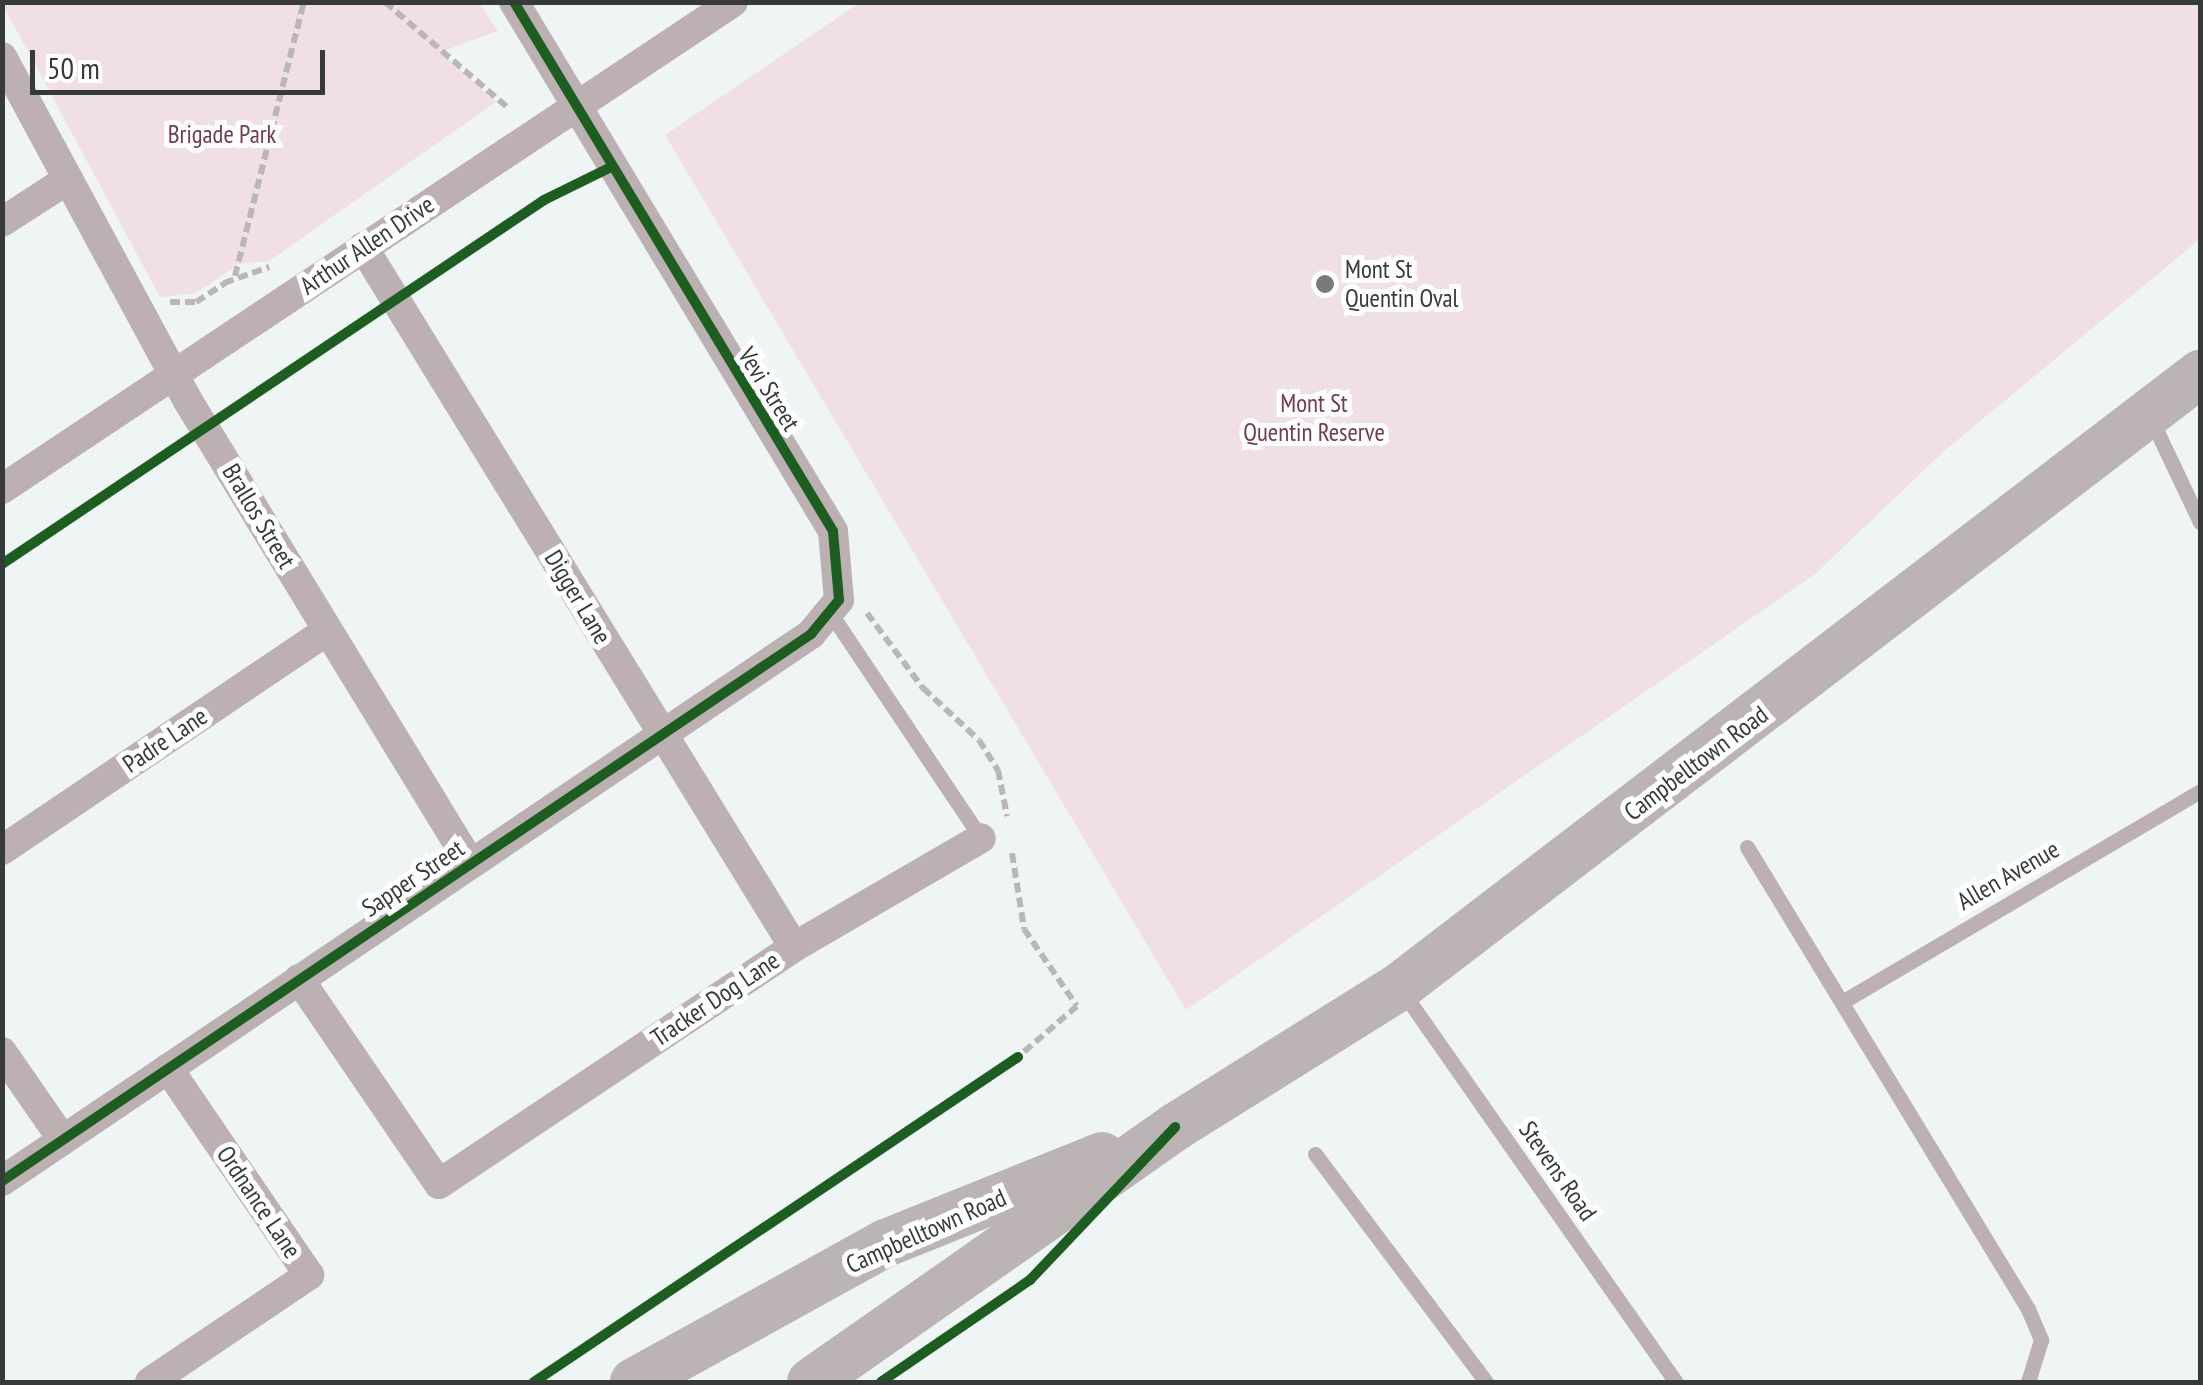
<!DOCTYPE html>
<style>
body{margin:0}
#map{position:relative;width:2203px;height:1385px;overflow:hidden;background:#eff4f4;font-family:"PT Sans Narrow",sans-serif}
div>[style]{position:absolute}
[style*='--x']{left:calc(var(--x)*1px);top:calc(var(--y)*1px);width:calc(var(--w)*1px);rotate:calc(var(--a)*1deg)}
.green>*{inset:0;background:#f0dfe4}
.path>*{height:6px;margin-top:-3px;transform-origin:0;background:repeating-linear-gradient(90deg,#bbb7b8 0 10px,transparent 0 15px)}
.service>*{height:15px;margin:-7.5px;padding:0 7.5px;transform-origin:7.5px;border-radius:7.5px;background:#bcb0b3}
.minor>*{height:30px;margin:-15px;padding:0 15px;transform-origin:15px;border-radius:15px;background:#bcb0b3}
.primary>*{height:48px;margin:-24px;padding:0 24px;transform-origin:24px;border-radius:24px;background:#bcb3b5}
.cycleway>*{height:10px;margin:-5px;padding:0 5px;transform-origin:5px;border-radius:5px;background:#1b5e20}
.dots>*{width:28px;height:28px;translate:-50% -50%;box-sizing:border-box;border:5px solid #fff;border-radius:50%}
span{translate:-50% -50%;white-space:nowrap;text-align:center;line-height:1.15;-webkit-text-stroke:10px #fff;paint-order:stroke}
.park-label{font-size:25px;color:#753b4c}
.street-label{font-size:25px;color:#363a39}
.poi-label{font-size:25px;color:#363a39}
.left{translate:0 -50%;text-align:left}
.frame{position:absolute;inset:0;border:5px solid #363a39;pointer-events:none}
.scale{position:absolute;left:30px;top:50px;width:295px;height:45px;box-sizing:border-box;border:5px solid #363a39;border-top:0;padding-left:12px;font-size:30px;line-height:35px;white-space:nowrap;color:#363a39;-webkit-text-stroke:8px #fff;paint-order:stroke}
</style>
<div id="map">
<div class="green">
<div style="clip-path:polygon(2px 3px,479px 3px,498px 31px,440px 52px,496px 102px,269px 261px,239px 264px,196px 293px,160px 297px)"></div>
<div style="clip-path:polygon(859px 3px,2200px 3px,2200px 239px,1944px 451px,1815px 574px,1186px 1010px,665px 135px)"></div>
</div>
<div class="path">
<div style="--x:385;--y:2;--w:161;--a:40.7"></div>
<div style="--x:235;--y:276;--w:283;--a:-75.9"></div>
<div style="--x:224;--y:283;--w:48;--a:-19.6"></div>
<div style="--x:170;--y:302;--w:26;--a:0"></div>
<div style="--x:196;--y:302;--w:35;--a:-33"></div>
<div style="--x:867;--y:613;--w:94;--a:53.3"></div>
<div style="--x:923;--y:688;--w:76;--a:42.9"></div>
<div style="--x:979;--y:740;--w:36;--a:58"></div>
<div style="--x:998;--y:770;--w:47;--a:78.9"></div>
<div style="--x:1012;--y:853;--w:77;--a:81"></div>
<div style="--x:1024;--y:929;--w:93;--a:55.5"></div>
<div style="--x:1077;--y:1006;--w:78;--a:139.2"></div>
</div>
<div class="service">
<div style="--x:2152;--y:421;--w:112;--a:64.6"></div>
<div style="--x:831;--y:614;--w:270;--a:56.2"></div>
<div style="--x:1747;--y:847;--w:541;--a:58.69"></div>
<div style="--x:2028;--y:1309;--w:34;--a:67"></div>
<div style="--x:2041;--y:1340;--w:44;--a:107.2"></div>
<div style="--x:1402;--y:991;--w:477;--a:55"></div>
<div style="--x:1842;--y:1002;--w:416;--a:-30.5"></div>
<div style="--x:1315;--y:1154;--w:285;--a:53.1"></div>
</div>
<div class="minor">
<div style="--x:2;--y:57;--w:391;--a:61.6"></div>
<div style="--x:188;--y:401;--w:541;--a:58.6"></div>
<div style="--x:2;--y:222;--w:77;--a:-32.9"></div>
<div style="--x:363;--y:247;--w:822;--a:58.38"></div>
<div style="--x:2;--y:489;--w:878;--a:-33.67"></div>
<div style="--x:2;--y:850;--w:393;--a:-34"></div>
<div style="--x:299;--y:979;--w:248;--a:55.7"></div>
<div style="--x:439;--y:1184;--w:427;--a:-33.7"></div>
<div style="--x:794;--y:947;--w:216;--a:-30.2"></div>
<div style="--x:2;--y:1052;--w:107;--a:55.3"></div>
<div style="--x:2;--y:1181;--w:977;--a:-34.06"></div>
<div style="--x:811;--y:634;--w:44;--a:-50.5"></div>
<div style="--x:839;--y:600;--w:69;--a:-95"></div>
<div style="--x:833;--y:531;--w:618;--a:-121.09"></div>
<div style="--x:150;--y:1382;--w:192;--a:-33.9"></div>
<div style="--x:309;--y:1275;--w:250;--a:-124.3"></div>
</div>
<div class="primary">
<div style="--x:634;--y:1382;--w:288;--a:-28.9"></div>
<div style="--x:886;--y:1243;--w:233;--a:-21.9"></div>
<div style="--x:811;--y:1382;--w:444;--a:-35"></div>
<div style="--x:1175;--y:1127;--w:264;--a:-32"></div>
<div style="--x:1399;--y:987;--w:1009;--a:-37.43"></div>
</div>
<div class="cycleway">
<div style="--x:2;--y:564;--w:653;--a:-33.88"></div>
<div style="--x:544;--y:200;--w:72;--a:-26.2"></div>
<div style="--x:2;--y:1181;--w:977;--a:-34.06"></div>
<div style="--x:811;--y:634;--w:44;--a:-50.5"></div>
<div style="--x:839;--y:600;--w:69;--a:-95"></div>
<div style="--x:833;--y:531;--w:618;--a:-121.09"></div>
<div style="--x:534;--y:1382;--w:583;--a:-33.88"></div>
<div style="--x:881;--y:1382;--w:181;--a:-34.4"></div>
<div style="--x:1030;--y:1280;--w:211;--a:-46.5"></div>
</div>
<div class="dots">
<div style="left:1325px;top:284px;background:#777b7a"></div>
</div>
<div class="park-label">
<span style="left:222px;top:134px">Brigade Park</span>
<span style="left:1314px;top:418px">Mont St<br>Quentin Reserve</span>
</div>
<div class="street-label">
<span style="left:367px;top:245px;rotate:-34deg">Arthur Allen Drive</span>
<span style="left:769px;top:389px;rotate:58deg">Vevi Street</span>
<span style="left:259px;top:516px;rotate:59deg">Brallos Street</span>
<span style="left:578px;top:597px;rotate:59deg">Digger Lane</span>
<span style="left:165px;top:740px;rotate:-34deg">Padre Lane</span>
<span style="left:1696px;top:763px;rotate:-37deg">Campbelltown Road</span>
<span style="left:2008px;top:875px;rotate:-30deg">Allen Avenue</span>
<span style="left:413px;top:878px;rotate:-34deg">Sapper Street</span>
<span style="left:715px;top:999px;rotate:-34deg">Tracker Dog Lane</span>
<span style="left:1558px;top:1171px;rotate:55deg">Stevens Road</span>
<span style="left:259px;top:1202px;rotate:56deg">Ordnance Lane</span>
<span style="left:926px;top:1231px;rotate:-24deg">Campbelltown Road</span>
</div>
<div class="poi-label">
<span class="left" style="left:1345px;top:284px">Mont St<br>Quentin Oval</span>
</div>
<div class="frame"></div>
<div class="scale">50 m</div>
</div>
